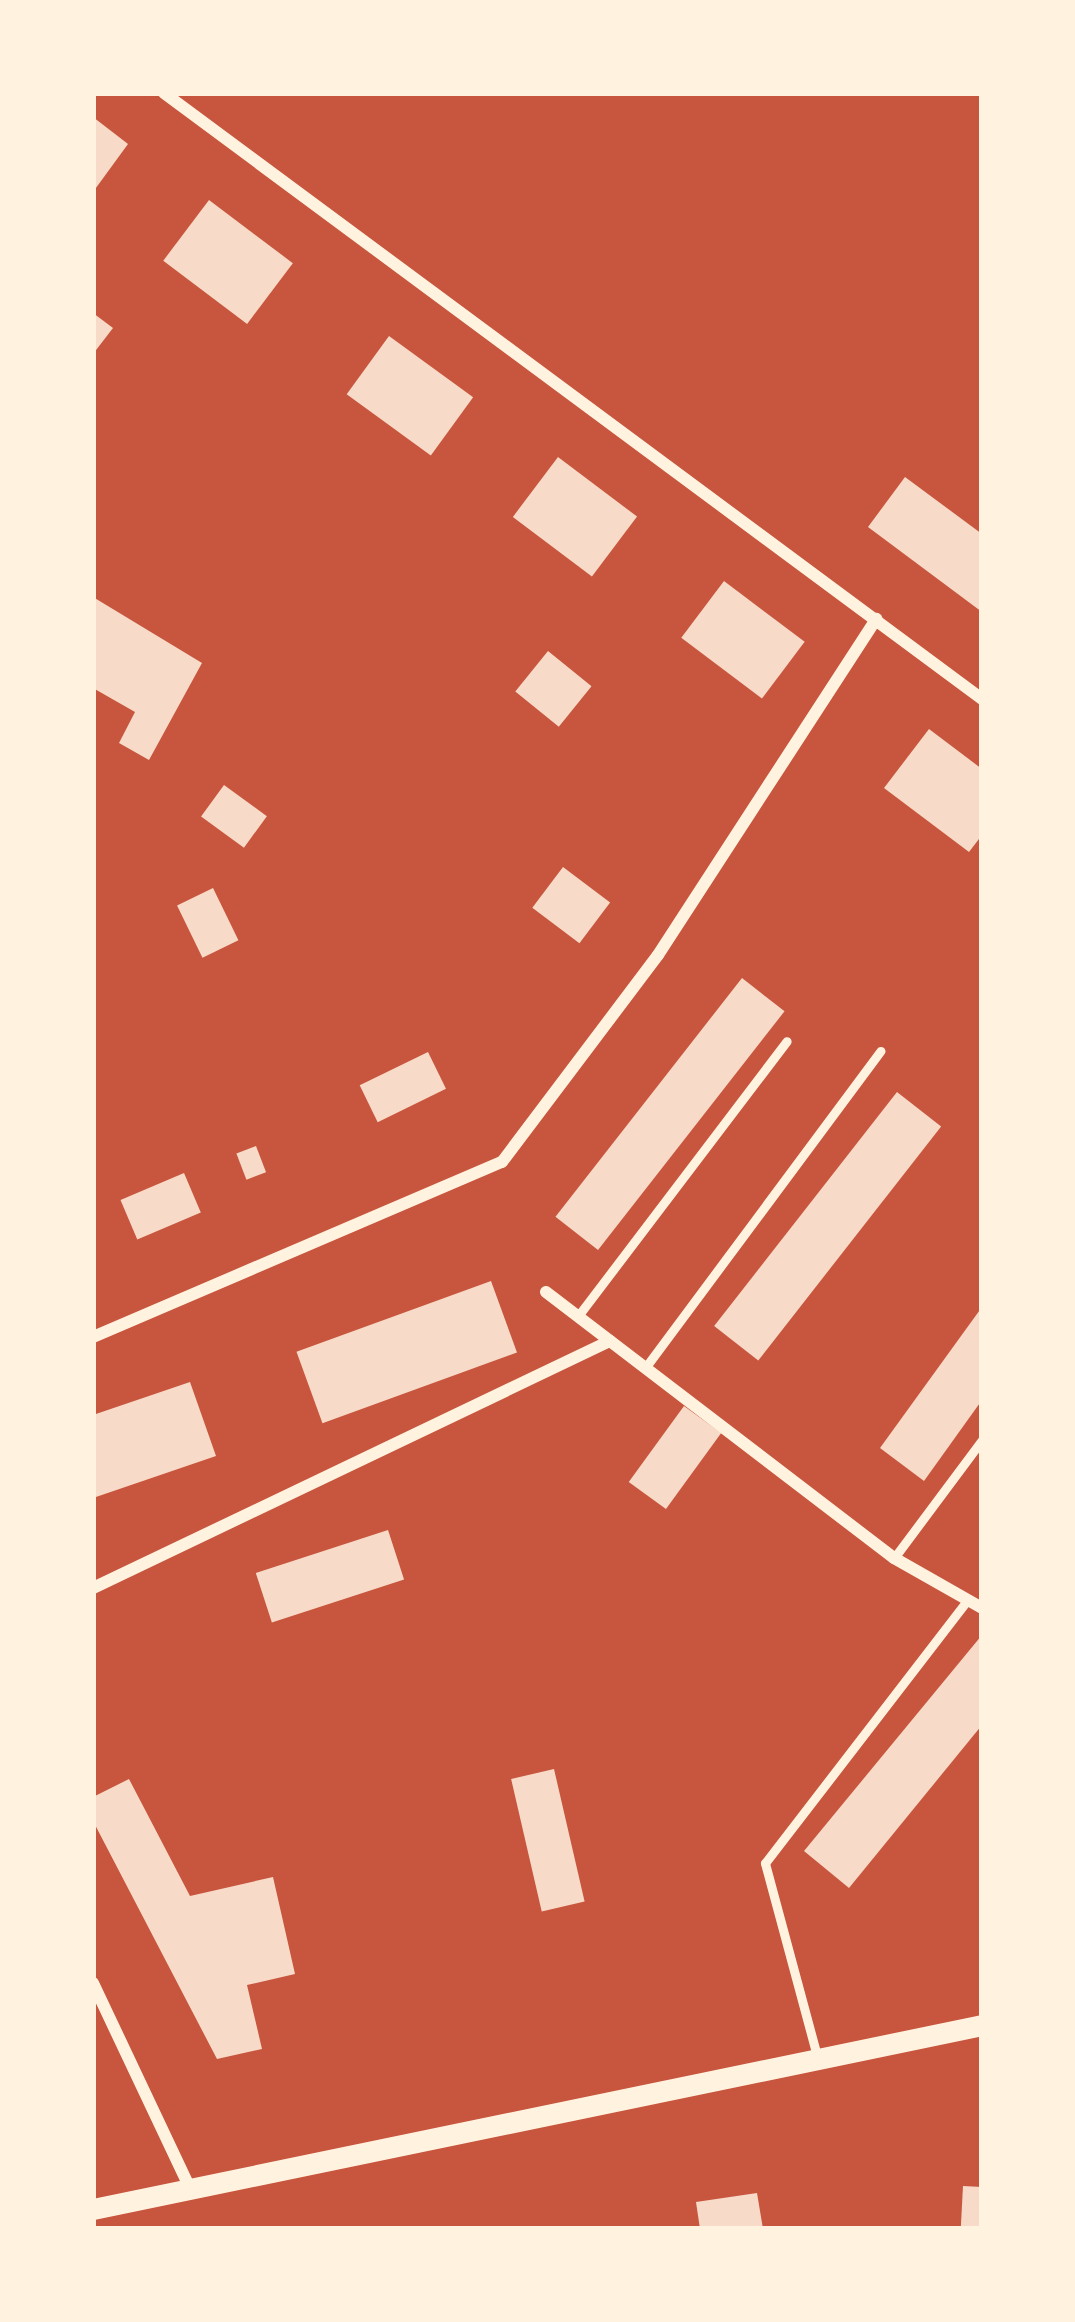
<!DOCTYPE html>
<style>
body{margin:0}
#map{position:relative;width:1075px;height:2322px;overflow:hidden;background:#c8553d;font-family:Overpass,sans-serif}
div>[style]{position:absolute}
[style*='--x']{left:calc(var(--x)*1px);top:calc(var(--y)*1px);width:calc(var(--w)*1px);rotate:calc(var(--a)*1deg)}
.building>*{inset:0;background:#f7dbc8;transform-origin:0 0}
.service>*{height:9px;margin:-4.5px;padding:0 4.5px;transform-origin:4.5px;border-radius:4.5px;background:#fff3e0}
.minor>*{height:12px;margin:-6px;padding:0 6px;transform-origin:6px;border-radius:6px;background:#fff3e0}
.tertiary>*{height:21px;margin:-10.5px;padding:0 10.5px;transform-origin:10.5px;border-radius:10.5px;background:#fff3e0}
span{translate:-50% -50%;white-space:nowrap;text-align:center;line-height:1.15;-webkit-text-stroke:12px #fff3e0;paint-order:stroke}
.frame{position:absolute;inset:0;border:96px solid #fff3e0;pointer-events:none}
</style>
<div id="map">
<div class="building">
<div style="clip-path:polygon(93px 117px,128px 144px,93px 192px)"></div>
<div style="left:209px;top:200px;width:105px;height:76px;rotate:37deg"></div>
<div style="clip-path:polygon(93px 313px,113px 328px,93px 354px)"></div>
<div style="left:389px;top:336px;width:104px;height:72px;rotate:36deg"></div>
<div style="left:558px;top:457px;width:99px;height:75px;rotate:37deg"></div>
<div style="clip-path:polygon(905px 477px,982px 534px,982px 612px,868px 527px)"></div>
<div style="left:724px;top:581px;width:101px;height:71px;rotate:37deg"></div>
<div style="clip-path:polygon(93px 597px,202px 663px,149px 760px,119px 743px,135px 712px,93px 688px)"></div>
<div style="left:548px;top:651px;width:56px;height:52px;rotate:39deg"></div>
<div style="clip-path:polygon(929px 729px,982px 769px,982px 835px,969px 852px,884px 788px)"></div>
<div style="left:224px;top:785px;width:53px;height:39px;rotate:36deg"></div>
<div style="left:563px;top:867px;width:59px;height:51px;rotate:37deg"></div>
<div style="left:213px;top:888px;width:58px;height:40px;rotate:64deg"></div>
<div style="left:742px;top:978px;width:54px;height:303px;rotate:38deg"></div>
<div style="left:428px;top:1052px;width:41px;height:76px;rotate:64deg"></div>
<div style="left:897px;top:1092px;width:56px;height:297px;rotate:38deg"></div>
<div style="left:256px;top:1146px;width:28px;height:21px;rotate:69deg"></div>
<div style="left:184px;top:1173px;width:43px;height:69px;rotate:67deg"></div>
<div style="left:491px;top:1281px;width:76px;height:207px;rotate:70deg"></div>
<div style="clip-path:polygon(982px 1307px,982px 1400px,924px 1481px,880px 1448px)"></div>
<div style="clip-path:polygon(190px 1382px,216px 1456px,93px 1498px,93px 1415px)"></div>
<div style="left:684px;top:1406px;width:46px;height:94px;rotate:36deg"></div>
<div style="left:388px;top:1530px;width:52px;height:139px;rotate:72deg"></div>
<div style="clip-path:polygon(982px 1635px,982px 1725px,849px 1888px,804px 1851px)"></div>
<div style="left:554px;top:1769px;width:136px;height:44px;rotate:77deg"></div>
<div style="clip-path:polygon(129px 1779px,190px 1896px,273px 1877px,295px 1974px,247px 1985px,262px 2049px,217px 2059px,93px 1821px,93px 1797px)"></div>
<div style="left:963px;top:2186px;width:19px;height:43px;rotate:3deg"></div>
<div style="clip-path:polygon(757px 2193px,763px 2229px,700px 2229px,696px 2202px)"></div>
</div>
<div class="service">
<div style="--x:578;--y:1316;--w:345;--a:-52.8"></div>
<div style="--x:645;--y:1368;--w:395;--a:-53.4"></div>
<div style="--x:894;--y:1558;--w:147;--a:-53.3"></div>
<div style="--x:817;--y:2056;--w:200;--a:-105.1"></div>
<div style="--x:765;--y:1863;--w:329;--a:-52.4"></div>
</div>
<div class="minor">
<div style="--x:164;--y:93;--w:1018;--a:36.53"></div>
<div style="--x:546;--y:1292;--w:438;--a:37.4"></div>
<div style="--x:894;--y:1558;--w:101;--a:29.6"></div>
<div style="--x:93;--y:1337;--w:445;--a:-23.2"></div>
<div style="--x:502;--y:1162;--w:259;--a:-53"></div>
<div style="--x:658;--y:955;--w:401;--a:-57"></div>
<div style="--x:93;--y:1588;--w:573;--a:-25.54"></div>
<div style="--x:93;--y:1983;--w:227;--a:64.7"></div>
</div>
<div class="tertiary">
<div style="--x:93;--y:2209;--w:908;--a:-11.69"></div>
</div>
<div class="frame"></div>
</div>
